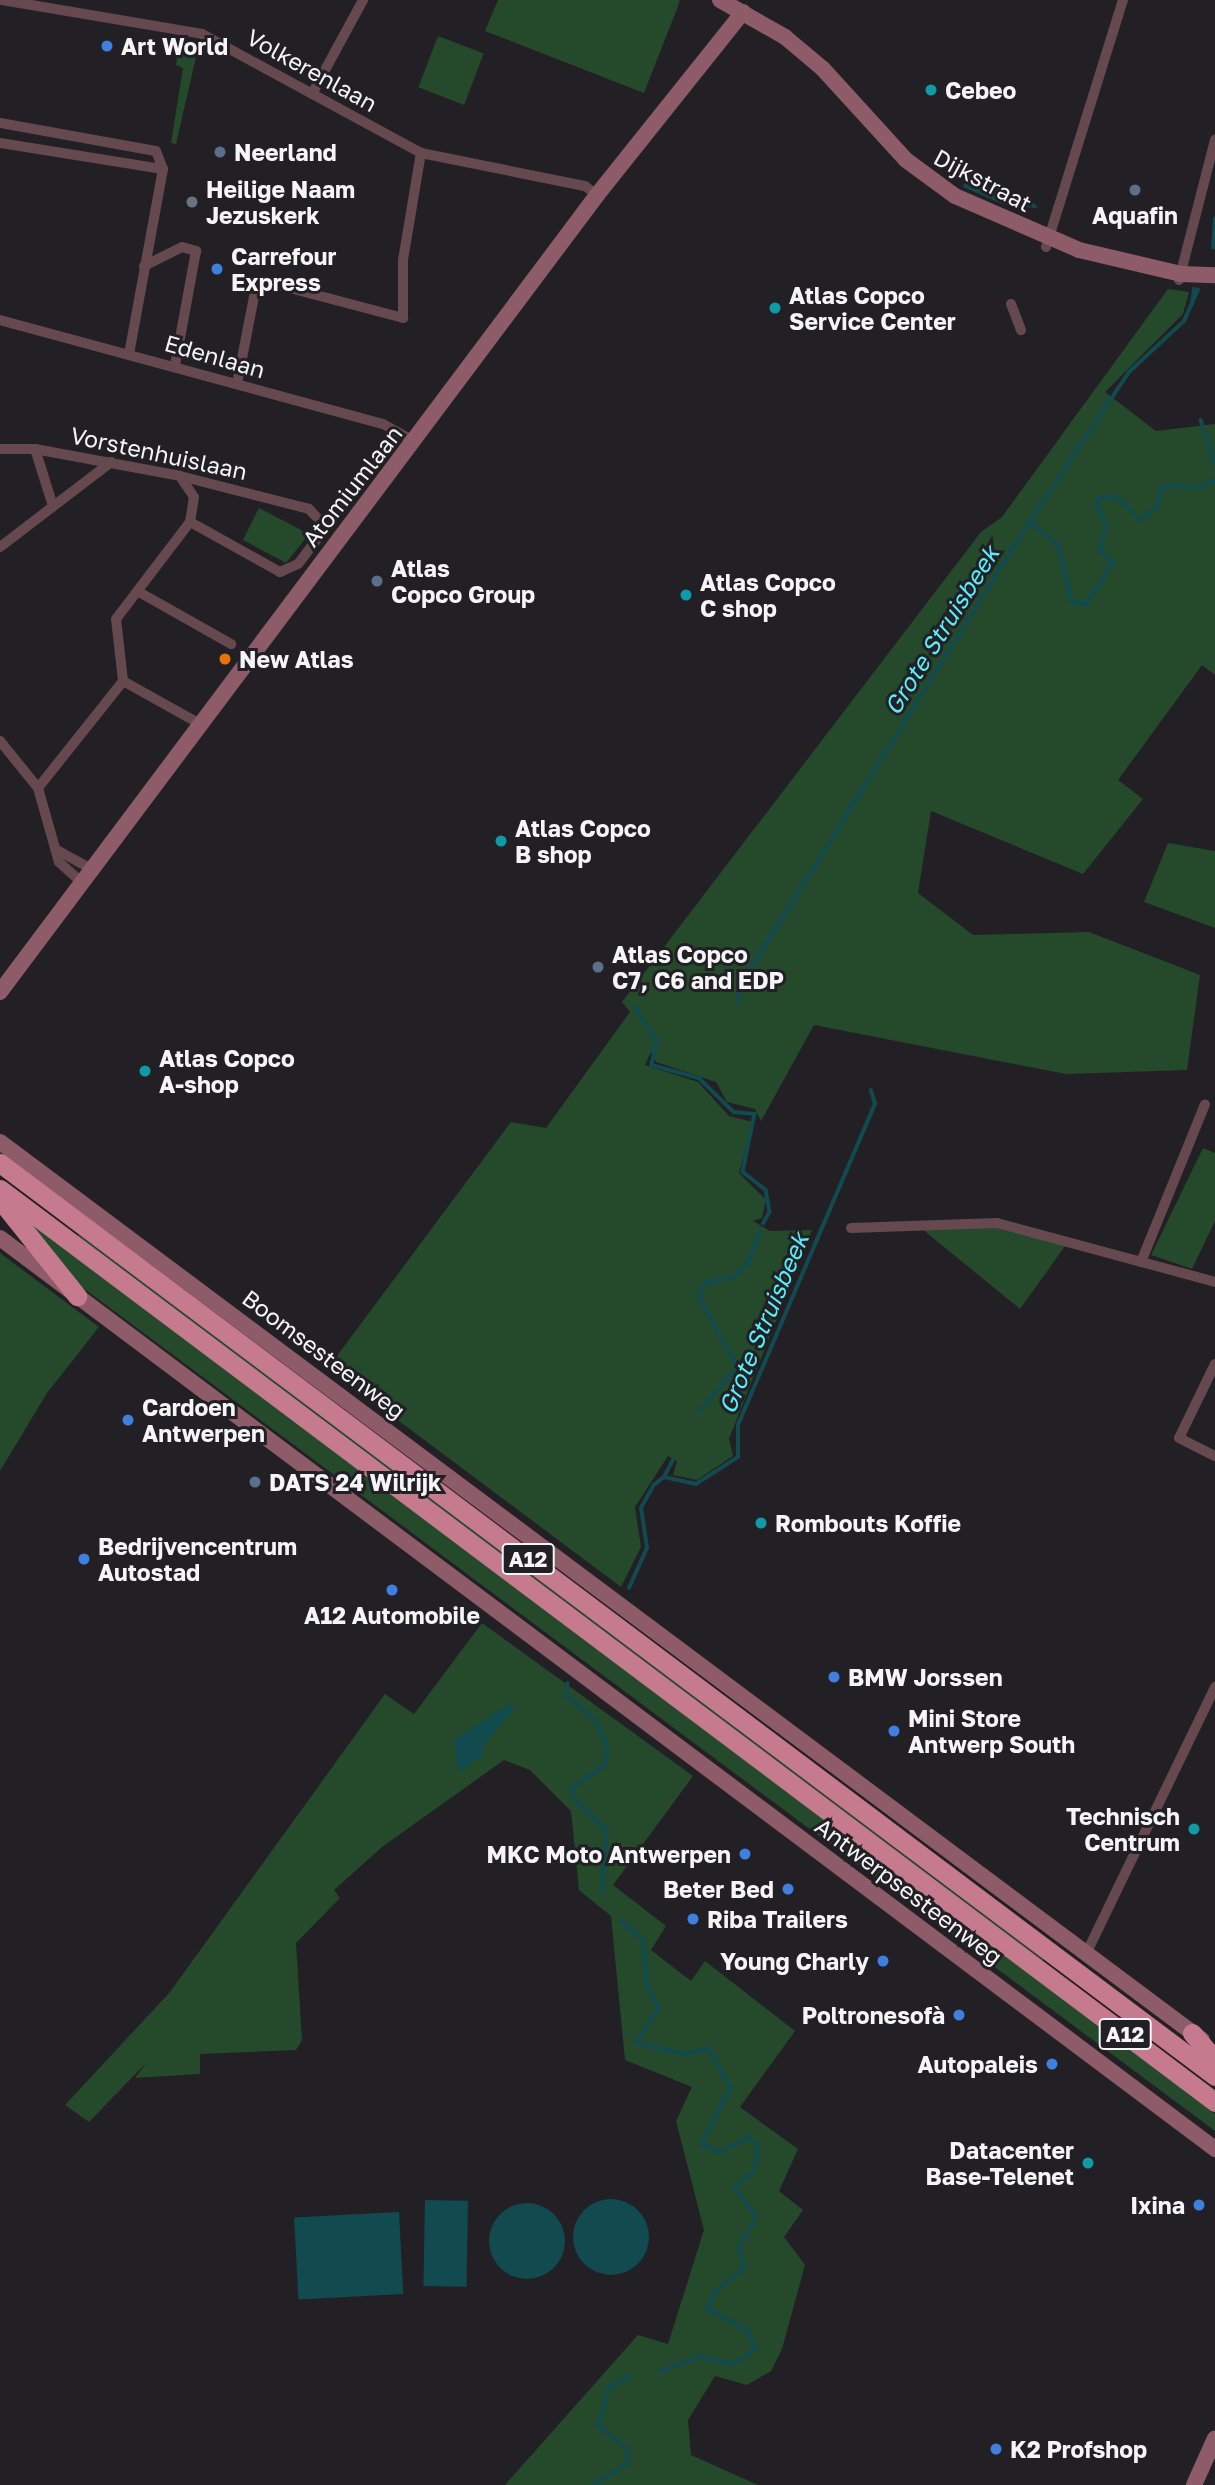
<!DOCTYPE html>
<meta charset="utf-8">
<style>
body{margin:0}
#map{position:relative;width:1215px;height:2485px;overflow:hidden;background:#222025;font-family:"Golos Text",sans-serif}
div>[style]{position:absolute}
[style*='--x']{left:calc(var(--x)*1px);top:calc(var(--y)*1px);width:calc(var(--w)*1px);rotate:calc(var(--a)*1deg)}
.green>*{inset:0;background:#24492b;transform-origin:0 0}
.water>*{inset:0;background:#114b4f;transform-origin:0 0}
.round{border-radius:50%}
.stream>*{height:3.5px;margin:-1.75px;padding:0 1.75px;transform-origin:1.75px;border-radius:1.75px;background:#114b4f}
.street>*{height:10px;margin:-5px;padding:0 5px;transform-origin:5px;border-radius:5px;background:#66484f}
.secondary>*{height:16px;margin:-8px;padding:0 8px;transform-origin:8px;border-radius:8px;background:#8d5c68}
.highway>*{height:19px;margin:-9.5px;padding:0 9.5px;transform-origin:9.5px;border-radius:9.5px;background:#c67a8e}
.dots>*{width:19px;height:19px;translate:-50% -50%;box-sizing:border-box;border:4px solid #222025;border-radius:50%}
span{translate:-50% -50%;white-space:nowrap;text-align:center;line-height:1.15;-webkit-text-stroke:6px #222025;paint-order:stroke}
.shield-label span{padding:2px 5px;background:#222025;border:2px solid;border-radius:5px;-webkit-text-stroke-width:0}
.shield-label{font-size:21px;color:#f5f4f7;font-weight:700}
.poi-label{font-size:23px;color:#f5f4f7;font-weight:700}
.left{translate:0 -50%;text-align:left}
.right{translate:-100% -50%;text-align:right}
.street-label{font-size:23px;color:#f5f4f7}
.water-label{font-size:24px;color:#57eefa;font-style:italic}
</style>
<div id="map">
<div class="green">
<div style="clip-path:polygon(498px 0,678px 0,680px 1px,644px 93px,485px 31px)"></div>
<div style="left:438px;top:36px;width:49px;height:55px;rotate:21deg"></div>
<div style="clip-path:polygon(180px 39px,198px 48px,176px 144px,171px 143px,183px 68px,176px 65px)"></div>
<div style="clip-path:polygon(1168px 289px,1189px 292px,1183px 314px,1105px 392px,1156px 431px,1215px 424px,1215px 675px,1202px 665px,1118px 780px,1143px 799px,1083px 874px,931px 811px,918px 893px,973px 935px,1089px 932px,1200px 975px,1187px 1070px,1066px 1074px,814px 1025px,761px 1121px,755px 1109px,727px 1102px,716px 1082px,656px 1062px,651px 1052px,645px 1065px,698px 1082px,729px 1116px,753px 1122px,739px 1173px,766px 1200px,762px 1218px,753px 1221px,770px 1231px,812px 1230px,729px 1439px,733px 1456px,697px 1480px,673px 1475px,677px 1461px,668px 1456px,635px 1507px,641px 1547px,621px 1587px,328px 1368px,511px 1122px,546px 1128px,630px 1012px,622px 1002px,981px 532px,1002px 517px)"></div>
<div style="clip-path:polygon(259px 508px,309px 534px,286px 563px,243px 540px)"></div>
<div style="clip-path:polygon(1168px 843px,1215px 851px,1215px 928px,1144px 902px)"></div>
<div style="clip-path:polygon(1203px 1148px,1215px 1153px,1215px 1221px,1192px 1269px,1151px 1255px)"></div>
<div style="clip-path:polygon(16px 1207px,1215px 2114px,1215px 2131px,67px 1276px)"></div>
<div style="clip-path:polygon(997px 1223px,1068px 1242px,1020px 1309px,916px 1224px)"></div>
<div style="clip-path:polygon(81px 1232px,1046px 1956px,1042px 1961px,76px 1238px)"></div>
<div style="clip-path:polygon(0 1253px,99px 1327px,47px 1393px,0 1471px)"></div>
<div style="clip-path:polygon(482px 1623px,693px 1776px,613px 1885px,666px 1926px,651px 1950px,691px 1981px,705px 1961px,795px 2031px,740px 2107px,798px 2149px,779px 2191px,803px 2210px,784px 2237px,805px 2265px,782px 2349px,771px 2371px,747px 2385px,715px 2376px,688px 2420px,691px 2455px,758px 2485px,505px 2485px,638px 2335px,668px 2344px,704px 2230px,676px 2121px,692px 2087px,625px 2060px,611px 1916px,579px 1890px,571px 1811px,530px 1770px,504px 1760px,382px 1847px,334px 1890px,340px 1898px,296px 1943px,302px 2040px,296px 2050px,200px 2054px,200px 2074px,135px 2078px,146px 2063px,89px 2122px,65px 2105px,170px 1992px,385px 1694px,414px 1714px)"></div>
</div>
<div class="water">
<div style="clip-path:polygon(966px 177px,1028px 197px,1038px 208px,1007px 206px,963px 187px)"></div>
<div style="clip-path:polygon(509px 1704px,514px 1709px,483px 1746px,483px 1755px,459px 1772px,454px 1740px)"></div>
<div class="round" style="left:573px;top:2199px;width:76px;height:76px"></div>
<div style="left:425px;top:2200px;width:43px;height:86px;rotate:1deg"></div>
<div class="round" style="left:489px;top:2203px;width:76px;height:76px"></div>
<div style="left:399px;top:2212px;width:82px;height:105px;rotate:87deg"></div>
</div>
<div class="stream">
<div style="--x:1213;--y:248;--w:29;--a:-86"></div>
<div style="--x:1192;--y:304;--w:15;--a:-82"></div>
<div style="--x:1201;--y:420;--w:45;--a:72"></div>
<div style="--x:1030;--y:521;--w:38;--a:41"></div>
<div style="--x:1059;--y:546;--w:57;--a:76.9"></div>
<div style="--x:1072;--y:602;--w:14;--a:8"></div>
<div style="--x:1086;--y:604;--w:49;--a:-56.6"></div>
<div style="--x:1113;--y:563;--w:17;--a:-140"></div>
<div style="--x:1100;--y:552;--w:27;--a:-77"></div>
<div style="--x:1106;--y:526;--w:26;--a:-111"></div>
<div style="--x:1097;--y:502;--w:8;--a:-45"></div>
<div style="--x:1103;--y:496;--w:19;--a:12"></div>
<div style="--x:1122;--y:500;--w:27;--a:48"></div>
<div style="--x:1140;--y:520;--w:21;--a:-37"></div>
<div style="--x:1157;--y:507;--w:21;--a:-79"></div>
<div style="--x:1161;--y:486;--w:40;--a:1.4"></div>
<div style="--x:1201;--y:487;--w:16;--a:-27"></div>
<div style="--x:739;--y:1004;--w:15;--a:-94"></div>
<div style="--x:738;--y:989;--w:552;--a:-58.04"></div>
<div style="--x:1030;--y:521;--w:179;--a:-56.4"></div>
<div style="--x:1129;--y:372;--w:75;--a:-42.8"></div>
<div style="--x:1184;--y:321;--w:34;--a:-66"></div>
<div style="--x:635;--y:1007;--w:40;--a:57.1"></div>
<div style="--x:657;--y:1041;--w:25;--a:102"></div>
<div style="--x:652;--y:1065;--w:49;--a:15.5"></div>
<div style="--x:699;--y:1078;--w:49;--a:44.2"></div>
<div style="--x:734;--y:1112;--w:21;--a:5"></div>
<div style="--x:755;--y:1114;--w:59;--a:101.7"></div>
<div style="--x:743;--y:1172;--w:29;--a:38"></div>
<div style="--x:766;--y:1190;--w:22;--a:80"></div>
<div style="--x:770;--y:1212;--w:13;--a:119"></div>
<div style="--x:699;--y:1412;--w:59;--a:-49.8"></div>
<div style="--x:737;--y:1367;--w:81;--a:-118.8"></div>
<div style="--x:698;--y:1296;--w:16;--a:-60"></div>
<div style="--x:706;--y:1282;--w:28;--a:-10"></div>
<div style="--x:734;--y:1277;--w:18;--a:-43"></div>
<div style="--x:747;--y:1265;--w:36;--a:-69"></div>
<div style="--x:664;--y:1477;--w:19;--a:-62"></div>
<div style="--x:629;--y:1588;--w:44;--a:-65.8"></div>
<div style="--x:647;--y:1548;--w:40;--a:-98.5"></div>
<div style="--x:641;--y:1508;--w:26;--a:-61"></div>
<div style="--x:654;--y:1485;--w:13;--a:-39"></div>
<div style="--x:664;--y:1477;--w:33;--a:12"></div>
<div style="--x:696;--y:1484;--w:50;--a:-32.7"></div>
<div style="--x:738;--y:1457;--w:32;--a:-90"></div>
<div style="--x:738;--y:1425;--w:349;--a:-66.9"></div>
<div style="--x:875;--y:1104;--w:14;--a:-107"></div>
<div style="--x:568;--y:1683;--w:13;--a:94"></div>
<div style="--x:567;--y:1696;--w:38;--a:40"></div>
<div style="--x:596;--y:1720;--w:30;--a:66"></div>
<div style="--x:608;--y:1747;--w:20;--a:101"></div>
<div style="--x:604;--y:1767;--w:38;--a:147"></div>
<div style="--x:572;--y:1788;--w:11;--a:80"></div>
<div style="--x:574;--y:1799;--w:46;--a:44.1"></div>
<div style="--x:607;--y:1831;--w:62;--a:94.6"></div>
<div style="--x:621;--y:1920;--w:30;--a:42"></div>
<div style="--x:643;--y:1940;--w:47;--a:83.9"></div>
<div style="--x:648;--y:1987;--w:24;--a:62"></div>
<div style="--x:659;--y:2008;--w:41;--a:122.2"></div>
<div style="--x:637;--y:2043;--w:49;--a:12.9"></div>
<div style="--x:685;--y:2054;--w:25;--a:-14"></div>
<div style="--x:709;--y:2048;--w:46;--a:61.2"></div>
<div style="--x:731;--y:2088;--w:63;--a:117.4"></div>
<div style="--x:702;--y:2144;--w:20;--a:24"></div>
<div style="--x:720;--y:2152;--w:33;--a:-27"></div>
<div style="--x:749;--y:2137;--w:13;--a:45"></div>
<div style="--x:758;--y:2146;--w:25;--a:97"></div>
<div style="--x:755;--y:2171;--w:26;--a:140"></div>
<div style="--x:735;--y:2188;--w:36;--a:53"></div>
<div style="--x:757;--y:2217;--w:36;--a:120"></div>
<div style="--x:739;--y:2248;--w:21;--a:73"></div>
<div style="--x:745;--y:2268;--w:38;--a:141"></div>
<div style="--x:715;--y:2292;--w:18;--a:112"></div>
<div style="--x:708;--y:2309;--w:47;--a:28.2"></div>
<div style="--x:749;--y:2331;--w:20;--a:72"></div>
<div style="--x:755;--y:2350;--w:27;--a:146"></div>
<div style="--x:733;--y:2365;--w:35;--a:-167"></div>
<div style="--x:699;--y:2357;--w:41;--a:158.5"></div>
<div style="--x:593;--y:2485;--w:41;--a:-32.2"></div>
<div style="--x:628;--y:2463;--w:15;--a:-98"></div>
<div style="--x:626;--y:2448;--w:36;--a:-142"></div>
<div style="--x:598;--y:2426;--w:40;--a:-74"></div>
<div style="--x:609;--y:2388;--w:23;--a:-29"></div>
</div>
<div class="street">
<div style="--x:2;--y:0;--w:203;--a:9.6"></div>
<div style="--x:202;--y:34;--w:249;--a:28.5"></div>
<div style="--x:421;--y:153;--w:167;--a:11.4"></div>
<div style="--x:585;--y:186;--w:15;--a:37"></div>
<div style="--x:312;--y:94;--w:107;--a:-61.5"></div>
<div style="--x:0;--y:123;--w:158;--a:10.2"></div>
<div style="--x:156;--y:151;--w:19;--a:69"></div>
<div style="--x:163;--y:169;--w:189;--a:100.4"></div>
<div style="--x:0;--y:143;--w:165;--a:9.1"></div>
<div style="--x:1046;--y:247;--w:259;--a:-72.7"></div>
<div style="--x:144;--y:266;--w:42;--a:-26.6"></div>
<div style="--x:182;--y:247;--w:15;--a:16"></div>
<div style="--x:196;--y:251;--w:116;--a:100.4"></div>
<div style="--x:1179;--y:280;--w:145;--a:-75.6"></div>
<div style="--x:1011;--y:304;--w:28;--a:69"></div>
<div style="--x:0;--y:320;--w:397;--a:15.2"></div>
<div style="--x:383;--y:424;--w:37;--a:29"></div>
<div style="--x:237;--y:384;--w:100;--a:-79"></div>
<div style="--x:256;--y:286;--w:12;--a:-20"></div>
<div style="--x:267;--y:282;--w:141;--a:14.8"></div>
<div style="--x:403;--y:318;--w:58;--a:-90"></div>
<div style="--x:403;--y:260;--w:109;--a:-80.5"></div>
<div style="--x:0;--y:449;--w:35;--a:0"></div>
<div style="--x:35;--y:449;--w:147;--a:10.5"></div>
<div style="--x:180;--y:476;--w:133;--a:14.3"></div>
<div style="--x:309;--y:509;--w:16;--a:47"></div>
<div style="--x:320;--y:521;--w:14;--a:90"></div>
<div style="--x:320;--y:535;--w:36;--a:127"></div>
<div style="--x:298;--y:564;--w:20;--a:156"></div>
<div style="--x:280;--y:572;--w:103;--a:-150.9"></div>
<div style="--x:35;--y:449;--w:60;--a:72.5"></div>
<div style="--x:0;--y:547;--w:140;--a:-37.4"></div>
<div style="--x:139;--y:592;--w:106;--a:29.5"></div>
<div style="--x:123;--y:681;--w:90;--a:29.1"></div>
<div style="--x:0;--y:741;--w:60;--a:51"></div>
<div style="--x:38;--y:788;--w:77;--a:74.2"></div>
<div style="--x:59;--y:862;--w:31;--a:42"></div>
<div style="--x:38;--y:788;--w:137;--a:-51.5"></div>
<div style="--x:123;--y:681;--w:62;--a:-96.4"></div>
<div style="--x:116;--y:619;--w:122;--a:-52.7"></div>
<div style="--x:190;--y:522;--w:25;--a:-81"></div>
<div style="--x:194;--y:497;--w:25;--a:-124"></div>
<div style="--x:57;--y:850;--w:41;--a:29.1"></div>
<div style="--x:851;--y:1228;--w:146;--a:-2"></div>
<div style="--x:997;--y:1223;--w:226;--a:15.1"></div>
<div style="--x:1141;--y:1262;--w:170;--a:-67.9"></div>
<div style="--x:1215;--y:1364;--w:82;--a:115.9"></div>
<div style="--x:1179;--y:1438;--w:40;--a:26.6"></div>
<div style="--x:1086;--y:1954;--w:297;--a:-64.2"></div>
</div>
<div class="secondary">
<div style="--x:720;--y:0;--w:75;--a:29.6"></div>
<div style="--x:785;--y:37;--w:50;--a:40.1"></div>
<div style="--x:823;--y:69;--w:123;--a:47.6"></div>
<div style="--x:906;--y:160;--w:61;--a:36.3"></div>
<div style="--x:955;--y:196;--w:135;--a:23.5"></div>
<div style="--x:1079;--y:250;--w:105;--a:13.2"></div>
<div style="--x:1181;--y:274;--w:34;--a:2"></div>
<div style="--x:0;--y:992;--w:996;--a:-53.16"></div>
<div style="--x:597;--y:195;--w:234;--a:-51.4"></div>
<div style="--x:0;--y:1142;--w:1500;--a:36.76"></div>
<div style="--x:0;--y:1238;--w:1519;--a:36.86"></div>
<div style="--x:1194;--y:2485;--w:51;--a:-65.9"></div>
</div>
<div class="highway">
<div style="--x:0;--y:1163;--w:1520;--a:36.92"></div>
<div style="--x:0;--y:1189;--w:1520;--a:36.92"></div>
<div style="--x:1;--y:1201;--w:122;--a:51.3"></div>
<div style="--x:1192;--y:2033;--w:35;--a:49"></div>
</div>
<div class="dots">
<div style="left:107px;top:46px;background:#3f7fe0"></div>
<div style="left:931px;top:90px;background:#0f9aa8"></div>
<div style="left:220px;top:152px;background:#5c6f8a"></div>
<div style="left:1135px;top:190px;background:#5c6f8a"></div>
<div style="left:192px;top:202px;background:#6b7280"></div>
<div style="left:217px;top:269px;background:#3f7fe0"></div>
<div style="left:775px;top:308px;background:#0f9aa8"></div>
<div style="left:377px;top:581px;background:#5c6f8a"></div>
<div style="left:686px;top:595px;background:#0f9aa8"></div>
<div style="left:225px;top:659px;background:#e8710a"></div>
<div style="left:501px;top:841px;background:#0f9aa8"></div>
<div style="left:598px;top:967px;background:#5c6f8a"></div>
<div style="left:145px;top:1071px;background:#0f9aa8"></div>
<div style="left:128px;top:1420px;background:#3f7fe0"></div>
<div style="left:255px;top:1482px;background:#5c6f8a"></div>
<div style="left:761px;top:1523px;background:#0f9aa8"></div>
<div style="left:84px;top:1559px;background:#3f7fe0"></div>
<div style="left:392px;top:1590px;background:#3f7fe0"></div>
<div style="left:834px;top:1677px;background:#3f7fe0"></div>
<div style="left:894px;top:1731px;background:#3f7fe0"></div>
<div style="left:1194px;top:1829px;background:#0f9aa8"></div>
<div style="left:745px;top:1854px;background:#3f7fe0"></div>
<div style="left:788px;top:1889px;background:#3f7fe0"></div>
<div style="left:693px;top:1919px;background:#3f7fe0"></div>
<div style="left:883px;top:1961px;background:#3f7fe0"></div>
<div style="left:959px;top:2015px;background:#3f7fe0"></div>
<div style="left:1052px;top:2064px;background:#3f7fe0"></div>
<div style="left:1088px;top:2163px;background:#0f9aa8"></div>
<div style="left:1199px;top:2205px;background:#3f7fe0"></div>
<div style="left:996px;top:2449px;background:#3f7fe0"></div>
</div>
<div class="shield-label">
<span style="left:528px;top:1559px">A12</span>
<span style="left:1125px;top:2034px">A12</span>
</div>
<div class="poi-label">
<span class="left" style="left:121px;top:46px">Art World</span>
<span class="left" style="left:945px;top:90px">Cebeo</span>
<span class="left" style="left:234px;top:152px">Neerland</span>
<span class="left" style="left:206px;top:202px">Heilige Naam<br>Jezuskerk</span>
<span style="left:1135px;top:215px">Aquafin</span>
<span class="left" style="left:231px;top:269px">Carrefour<br>Express</span>
<span class="left" style="left:789px;top:308px">Atlas Copco<br>Service Center</span>
<span class="left" style="left:391px;top:581px">Atlas<br>Copco Group</span>
<span class="left" style="left:700px;top:595px">Atlas Copco<br>C shop</span>
<span class="left" style="left:239px;top:659px">New Atlas</span>
<span class="left" style="left:515px;top:841px">Atlas Copco<br>B shop</span>
<span class="left" style="left:612px;top:967px">Atlas Copco<br>C7, C6 and EDP</span>
<span class="left" style="left:159px;top:1071px">Atlas Copco<br>A-shop</span>
<span class="left" style="left:142px;top:1420px">Cardoen<br>Antwerpen</span>
<span class="left" style="left:269px;top:1482px">DATS 24 Wilrijk</span>
<span class="left" style="left:775px;top:1523px">Rombouts Koffie</span>
<span class="left" style="left:98px;top:1559px">Bedrijvencentrum<br>Autostad</span>
<span style="left:392px;top:1615px">A12 Automobile</span>
<span class="left" style="left:848px;top:1677px">BMW Jorssen</span>
<span class="left" style="left:908px;top:1731px">Mini Store<br>Antwerp South</span>
<span class="right" style="left:1180px;top:1829px">Technisch<br>Centrum</span>
<span class="right" style="left:731px;top:1854px">MKC Moto Antwerpen</span>
<span class="right" style="left:774px;top:1889px">Beter Bed</span>
<span class="left" style="left:707px;top:1919px">Riba Trailers</span>
<span class="right" style="left:869px;top:1961px">Young Charly</span>
<span class="right" style="left:945px;top:2015px">Poltronesofà</span>
<span class="right" style="left:1038px;top:2064px">Autopaleis</span>
<span class="right" style="left:1074px;top:2163px">Datacenter<br>Base-Telenet</span>
<span class="right" style="left:1185px;top:2205px">Ixina</span>
<span class="left" style="left:1010px;top:2449px">K2 Profshop</span>
</div>
<div class="street-label">
<span style="left:312px;top:70px;rotate:29deg">Volkerenlaan</span>
<span style="left:983px;top:180px;rotate:28deg">Dijkstraat</span>
<span style="left:215px;top:356px;rotate:16deg">Edenlaan</span>
<span style="left:159px;top:453px;rotate:12deg">Vorstenhuislaan</span>
<span style="left:352px;top:486px;rotate:-52deg">Atomiumlaan</span>
<span style="left:324px;top:1354px;rotate:37deg">Boomsesteenweg</span>
<span style="left:909px;top:1891px;rotate:37deg">Antwerpsesteenweg</span>
</div>
<div class="water-label">
<span style="left:941px;top:630px;rotate:-58deg">Grote Struisbeek</span>
<span style="left:763px;top:1323px;rotate:-67deg">Grote Struisbeek</span>
</div>
</div>
